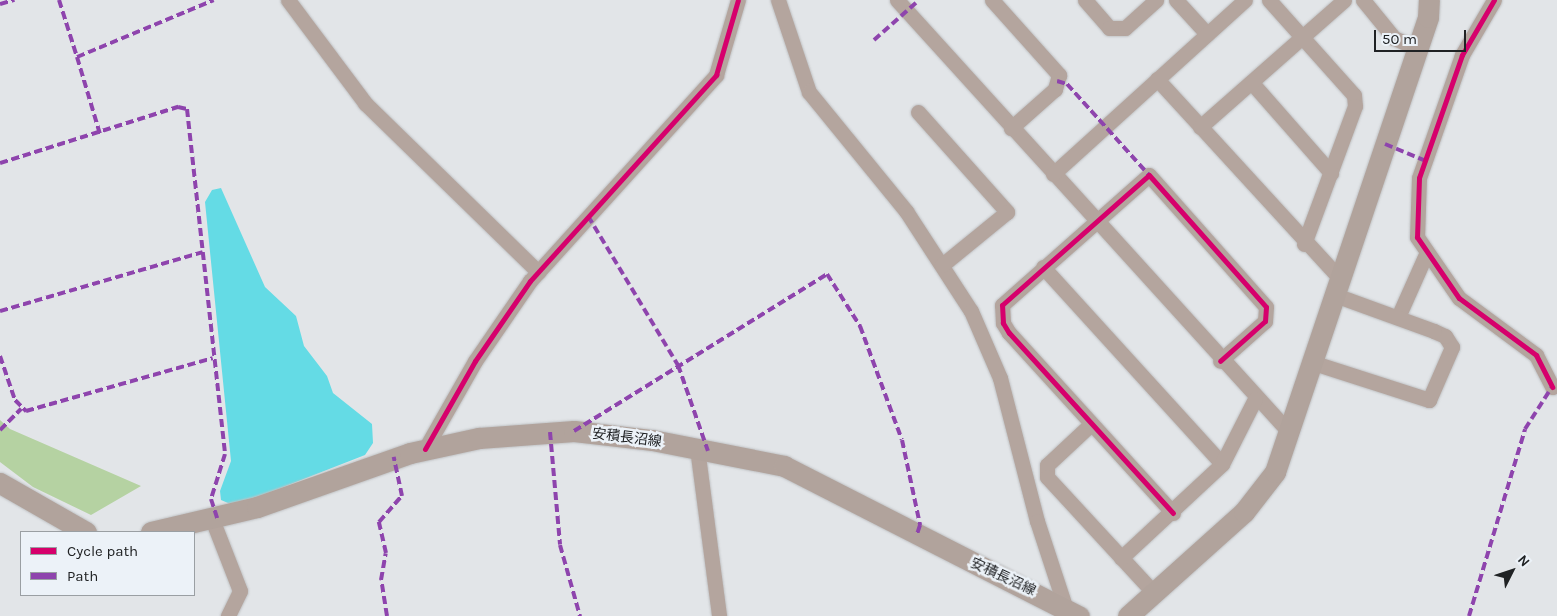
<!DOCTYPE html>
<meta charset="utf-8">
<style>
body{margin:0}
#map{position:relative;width:1557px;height:616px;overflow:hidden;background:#e2e5e8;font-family:Karla,"Noto Sans JP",sans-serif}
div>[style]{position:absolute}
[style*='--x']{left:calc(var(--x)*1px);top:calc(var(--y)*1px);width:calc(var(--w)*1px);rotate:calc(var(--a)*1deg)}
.forest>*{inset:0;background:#b5d2a2}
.water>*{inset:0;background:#64dbe5}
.roads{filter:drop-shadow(0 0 1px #c0c2c4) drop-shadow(0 0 1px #c0c2c4)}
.street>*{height:15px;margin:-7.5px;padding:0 7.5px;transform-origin:7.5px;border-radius:7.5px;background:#b4a59e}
.secondary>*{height:21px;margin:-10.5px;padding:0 10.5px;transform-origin:10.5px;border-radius:10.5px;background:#b1a39c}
.quiet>*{height:4px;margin-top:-2px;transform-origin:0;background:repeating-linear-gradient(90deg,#8e44ad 0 8px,transparent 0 12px)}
.cycleway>*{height:5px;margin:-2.5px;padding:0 2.5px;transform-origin:2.5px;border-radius:2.5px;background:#d6006c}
span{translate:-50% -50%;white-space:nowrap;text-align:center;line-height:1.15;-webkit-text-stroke:5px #ecf2f8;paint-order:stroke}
.street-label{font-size:14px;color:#202224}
.legend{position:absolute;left:20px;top:531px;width:175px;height:65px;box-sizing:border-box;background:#ecf2f8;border:1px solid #9a9fa3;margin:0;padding:6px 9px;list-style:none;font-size:15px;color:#202224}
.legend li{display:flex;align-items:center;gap:10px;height:25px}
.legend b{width:25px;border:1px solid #9a9fa3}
.north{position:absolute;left:1487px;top:546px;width:50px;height:50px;-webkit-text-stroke:4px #ecf2f8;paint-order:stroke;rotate:49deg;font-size:14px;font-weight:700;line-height:20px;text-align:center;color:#202224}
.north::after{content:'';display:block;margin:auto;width:18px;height:22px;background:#202224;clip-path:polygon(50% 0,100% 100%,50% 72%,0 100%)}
.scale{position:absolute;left:1374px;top:30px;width:92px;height:22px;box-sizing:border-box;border:2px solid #202224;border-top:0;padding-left:6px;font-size:15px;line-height:18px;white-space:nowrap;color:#202224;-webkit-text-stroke:4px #ecf2f8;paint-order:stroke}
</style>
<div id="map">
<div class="forest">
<div style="clip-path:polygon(0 420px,10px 429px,141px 486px,91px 515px,33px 487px,0 462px)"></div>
</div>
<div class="water">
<div style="clip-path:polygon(221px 188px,265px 287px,296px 316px,304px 346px,327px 376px,333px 393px,372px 424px,373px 443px,365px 455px,235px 506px,221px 500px,220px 491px,231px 461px,205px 202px,212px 190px)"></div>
</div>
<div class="roads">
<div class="street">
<div style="--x:288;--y:0;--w:129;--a:53.2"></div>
<div style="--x:365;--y:103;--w:242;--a:44.3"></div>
<div style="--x:778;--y:0;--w:97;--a:71.4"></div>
<div style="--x:809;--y:92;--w:154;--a:50.8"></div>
<div style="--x:906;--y:211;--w:119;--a:57"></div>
<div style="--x:971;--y:311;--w:73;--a:66.6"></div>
<div style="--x:1000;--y:378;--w:148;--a:75.5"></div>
<div style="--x:1037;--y:521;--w:89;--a:71.8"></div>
<div style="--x:897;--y:0;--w:583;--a:47.78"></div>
<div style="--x:992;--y:0;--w:101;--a:48.2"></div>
<div style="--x:1059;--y:75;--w:15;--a:106"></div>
<div style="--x:1055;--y:89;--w:59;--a:138.4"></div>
<div style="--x:1085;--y:0;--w:37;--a:49"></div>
<div style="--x:1109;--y:28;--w:16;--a:0"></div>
<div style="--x:1125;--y:28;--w:42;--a:-42.1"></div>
<div style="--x:1176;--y:0;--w:46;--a:47.6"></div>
<div style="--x:1269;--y:0;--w:127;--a:48.2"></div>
<div style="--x:1354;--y:95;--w:11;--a:85"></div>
<div style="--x:1355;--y:106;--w:147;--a:110.3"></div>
<div style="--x:1363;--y:0;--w:49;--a:50.8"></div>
<div style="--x:1394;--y:38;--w:24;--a:24"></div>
<div style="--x:1494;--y:0;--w:64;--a:120.2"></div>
<div style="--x:1462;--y:55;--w:130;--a:109.3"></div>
<div style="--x:1419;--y:178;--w:59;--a:91.9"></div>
<div style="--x:1417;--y:237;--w:74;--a:55.5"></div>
<div style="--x:1459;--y:298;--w:96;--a:36.5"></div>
<div style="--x:1536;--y:355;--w:36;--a:63"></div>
<div style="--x:1157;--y:79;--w:271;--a:47.5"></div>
<div style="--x:1252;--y:83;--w:120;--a:48.7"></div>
<div style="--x:918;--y:112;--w:134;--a:48.3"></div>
<div style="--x:1007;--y:212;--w:84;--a:140.8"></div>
<div style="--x:1200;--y:127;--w:192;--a:-41.4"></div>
<div style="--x:1053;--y:174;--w:259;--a:-42.2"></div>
<div style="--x:1043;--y:267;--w:266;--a:47.7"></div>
<div style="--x:1398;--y:317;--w:69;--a:-66"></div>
<div style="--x:1314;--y:363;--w:121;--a:17.8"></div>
<div style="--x:1429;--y:400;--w:58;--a:-66.5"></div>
<div style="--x:1452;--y:347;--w:13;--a:-122"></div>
<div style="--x:1445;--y:336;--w:12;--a:-156"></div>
<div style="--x:1434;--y:331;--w:105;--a:-160"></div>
<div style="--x:1091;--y:424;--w:60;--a:137"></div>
<div style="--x:1047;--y:465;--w:12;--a:90"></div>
<div style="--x:1047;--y:477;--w:159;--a:47.3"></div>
<div style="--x:697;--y:448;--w:169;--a:82.5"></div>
<div style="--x:425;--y:449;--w:101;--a:-60.4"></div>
<div style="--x:475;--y:361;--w:97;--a:-55.5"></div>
<div style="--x:530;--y:281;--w:278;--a:-47.9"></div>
<div style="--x:716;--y:75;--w:78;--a:-73.7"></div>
<div style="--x:1173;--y:513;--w:244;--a:-132.3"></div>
<div style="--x:1009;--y:333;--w:12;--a:-121"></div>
<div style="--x:1003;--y:323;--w:18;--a:-93"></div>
<div style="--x:1002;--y:305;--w:196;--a:-41.5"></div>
<div style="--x:1149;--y:175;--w:176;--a:48.4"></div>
<div style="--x:1266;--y:307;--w:14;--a:94"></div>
<div style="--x:1265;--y:321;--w:60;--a:138.4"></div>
<div style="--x:212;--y:519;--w:77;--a:68.7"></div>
<div style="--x:240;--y:591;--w:28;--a:116"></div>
<div style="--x:1121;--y:558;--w:138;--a:-42.9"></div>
<div style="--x:1222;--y:464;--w:73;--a:-63.1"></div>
</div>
<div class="secondary">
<div style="--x:0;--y:483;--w:99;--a:29.7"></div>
<div style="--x:151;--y:532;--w:109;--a:-13.3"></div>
<div style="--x:257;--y:507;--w:162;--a:-19.4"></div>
<div style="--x:410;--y:453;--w:71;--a:-12.3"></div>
<div style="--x:479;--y:438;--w:95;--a:-4.2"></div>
<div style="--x:574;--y:431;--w:79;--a:6.6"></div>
<div style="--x:652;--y:440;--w:135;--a:11.1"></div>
<div style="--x:784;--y:466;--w:331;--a:27"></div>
<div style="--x:1128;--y:616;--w:156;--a:-41.9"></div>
<div style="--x:1244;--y:512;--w:51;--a:-52.2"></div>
<div style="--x:1275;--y:472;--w:480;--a:-71.4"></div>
<div style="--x:1428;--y:17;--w:17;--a:-87"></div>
</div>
</div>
<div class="quiet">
<div style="--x:59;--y:0;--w:60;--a:72.5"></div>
<div style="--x:77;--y:57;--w:148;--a:-22.6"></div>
<div style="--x:0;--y:4;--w:15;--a:-16"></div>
<div style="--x:874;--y:40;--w:60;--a:-41.6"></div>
<div style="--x:77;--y:57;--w:80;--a:73.4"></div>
<div style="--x:1057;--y:81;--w:10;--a:17"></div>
<div style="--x:1067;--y:84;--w:122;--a:48"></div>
<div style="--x:1385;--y:144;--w:44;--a:22.5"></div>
<div style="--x:0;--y:163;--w:187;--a:-17.5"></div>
<div style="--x:178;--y:107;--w:9;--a:13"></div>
<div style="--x:187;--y:109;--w:347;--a:83.7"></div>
<div style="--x:225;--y:454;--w:47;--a:107.3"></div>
<div style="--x:211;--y:499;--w:20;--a:72"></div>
<div style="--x:588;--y:216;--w:174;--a:58.9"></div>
<div style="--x:678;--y:365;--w:91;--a:70.8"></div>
<div style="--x:0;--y:311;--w:211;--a:-16.2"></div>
<div style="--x:0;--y:356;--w:46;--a:71.2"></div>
<div style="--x:15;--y:400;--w:16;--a:45"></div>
<div style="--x:26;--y:411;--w:194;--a:-15.8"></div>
<div style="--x:0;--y:430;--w:30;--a:-45"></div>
<div style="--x:574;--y:431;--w:298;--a:-31.8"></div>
<div style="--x:827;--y:274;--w:62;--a:57.6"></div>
<div style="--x:860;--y:326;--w:121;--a:69.8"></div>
<div style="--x:902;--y:440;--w:87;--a:78"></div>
<div style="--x:920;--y:525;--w:9;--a:108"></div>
<div style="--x:550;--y:432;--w:113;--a:84.9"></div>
<div style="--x:560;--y:545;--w:74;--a:74.3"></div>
<div style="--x:387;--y:616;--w:36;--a:-99"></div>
<div style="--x:381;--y:580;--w:27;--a:-80"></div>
<div style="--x:386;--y:553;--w:32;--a:-103"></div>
<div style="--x:379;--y:522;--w:35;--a:-49"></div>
<div style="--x:402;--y:496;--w:40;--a:-102"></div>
<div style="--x:1469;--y:616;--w:195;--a:-73.3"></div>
<div style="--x:1525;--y:429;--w:50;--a:-57.3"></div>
</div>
<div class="cycleway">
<div style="--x:1494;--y:0;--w:64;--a:120.2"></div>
<div style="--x:1462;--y:55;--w:130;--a:109.3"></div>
<div style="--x:1419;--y:178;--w:59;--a:91.9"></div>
<div style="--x:1417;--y:237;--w:74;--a:55.5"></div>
<div style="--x:1459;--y:298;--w:96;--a:36.5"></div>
<div style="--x:1536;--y:355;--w:36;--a:63"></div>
<div style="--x:425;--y:449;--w:101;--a:-60.4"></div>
<div style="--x:475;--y:361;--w:97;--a:-55.5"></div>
<div style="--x:530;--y:281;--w:278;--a:-47.9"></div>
<div style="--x:716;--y:75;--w:78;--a:-73.7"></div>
<div style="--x:1173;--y:513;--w:244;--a:-132.3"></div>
<div style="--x:1009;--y:333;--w:12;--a:-121"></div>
<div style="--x:1003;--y:323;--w:18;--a:-93"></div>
<div style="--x:1002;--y:305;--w:196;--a:-41.5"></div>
<div style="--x:1149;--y:175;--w:176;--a:48.4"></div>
<div style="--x:1266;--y:307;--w:14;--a:94"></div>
<div style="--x:1265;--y:321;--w:60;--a:138.4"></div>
</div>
<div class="street-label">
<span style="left:627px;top:438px;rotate:7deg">安積長沼線</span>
<span style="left:1003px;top:577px;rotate:25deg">安積長沼線</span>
</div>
<ul class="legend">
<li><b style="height:6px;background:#d6006c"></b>Cycle path</li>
<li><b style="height:6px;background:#8e44ad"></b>Path</li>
</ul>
<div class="north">N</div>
<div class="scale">50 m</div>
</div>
